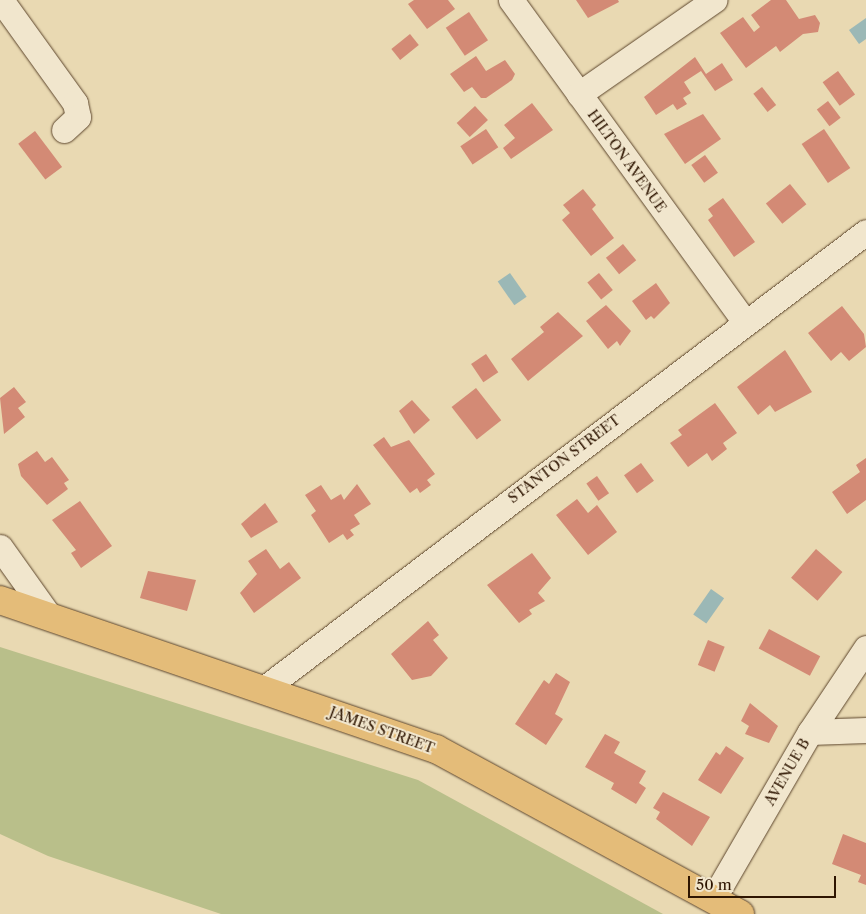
<!DOCTYPE html>
<style>
body{margin:0}
#map{position:relative;width:866px;height:914px;overflow:hidden;background:#e9d9b2;font-family:"Libre Caslon Text",serif}
div>[style]{position:absolute}
[style*='--x']{left:calc(var(--x)*1px);top:calc(var(--y)*1px);width:calc(var(--w)*1px);rotate:calc(var(--a)*1deg)}
.green>*{inset:0;background:#b9bf8a}
.water>*{inset:0;background:#9bb8b6;transform-origin:0 0}
.building>*{inset:0;background:#d38a75;transform-origin:0 0}
.roads{filter:drop-shadow(0 0 1px #5d462d) drop-shadow(0 0 1px #5d462d)}
.minor>*{height:25px;margin:-12.5px;padding:0 12.5px;transform-origin:12.5px;border-radius:12.5px;background:#f1e6cd}
.major>*{height:28px;margin:-14px;padding:0 14px;transform-origin:14px;border-radius:14px;background:#e4bc79}
span{translate:-50% -50%;white-space:nowrap;text-align:center;line-height:1.15;-webkit-text-stroke:4px #f1e6cd;paint-order:stroke}
.street-label{font-size:14px;color:#2e1501}
.scale{position:absolute;left:688px;top:876px;width:148px;height:22px;box-sizing:border-box;border:2px solid #2e1501;border-top:0;padding-left:6px;font-size:15px;line-height:18px;white-space:nowrap;color:#2e1501;-webkit-text-stroke:4px #f1e6cd;paint-order:stroke}
</style>
<div id="map">
<div class="green">
<div style="clip-path:polygon(0 647px,418px 780px,663px 914px,221px 914px,48px 856px,0 834px)"></div>
</div>
<div class="water">
<div style="clip-path:polygon(866px 18px,866px 39px,859px 44px,849px 30px)"></div>
<div style="left:510px;top:273px;width:29px;height:15px;rotate:55deg"></div>
<div style="left:711px;top:589px;width:16px;height:31px;rotate:35deg"></div>
</div>
<div class="building">
<div style="clip-path:polygon(414px 0,448px 0,455px 9px,427px 29px,408px 4px)"></div>
<div style="clip-path:polygon(576px 0,618px 0,619px 2px,588px 18px)"></div>
<div style="clip-path:polygon(771px 0,786px 0,799px 19px,815px 15px,820px 23px,818px 32px,803px 34px,780px 52px,776px 46px,746px 68px,720px 33px,743px 17px,754px 32px,760px 27px,751px 15px)"></div>
<div style="left:469px;top:12px;width:34px;height:28px;rotate:56deg"></div>
<div style="left:410px;top:34px;width:14px;height:24px;rotate:51deg"></div>
<div style="clip-path:polygon(476px 56px,486px 71px,505px 60px,515px 74px,512px 80px,486px 98px,481px 98px,472px 87px,464px 92px,450px 74px)"></div>
<div style="clip-path:polygon(695px 57px,706px 74px,722px 63px,733px 80px,715px 91px,701px 71px,684px 82px,691px 93px,683px 98px,687px 104px,677px 110px,673px 104px,656px 115px,644px 97px)"></div>
<div style="left:838px;top:71px;width:29px;height:19px;rotate:54deg"></div>
<div style="left:762px;top:87px;width:23px;height:11px;rotate:52deg"></div>
<div style="left:828px;top:101px;width:21px;height:14px;rotate:53deg"></div>
<div style="clip-path:polygon(532px 103px,553px 130px,511px 159px,503px 148px,515px 138px,504px 125px)"></div>
<div style="left:475px;top:106px;width:19px;height:25px;rotate:47deg"></div>
<div style="clip-path:polygon(703px 114px,721px 139px,685px 164px,664px 134px)"></div>
<div style="left:486px;top:129px;width:22px;height:31px;rotate:56deg"></div>
<div style="left:824px;top:129px;width:47px;height:27px;rotate:56deg"></div>
<div style="left:35px;top:131px;width:45px;height:21px;rotate:53deg"></div>
<div style="left:705px;top:155px;width:22px;height:17px;rotate:54deg"></div>
<div style="left:790px;top:184px;width:26px;height:31px;rotate:51deg"></div>
<div style="clip-path:polygon(583px 189px,596px 205px,592px 209px,614px 238px,591px 256px,562px 220px,570px 213px,563px 205px)"></div>
<div style="clip-path:polygon(723px 198px,755px 242px,734px 257px,708px 220px,713px 216px,708px 209px)"></div>
<div style="left:623px;top:244px;width:21px;height:22px;rotate:51deg"></div>
<div style="left:599px;top:273px;width:22px;height:15px;rotate:51deg"></div>
<div style="clip-path:polygon(656px 283px,670px 303px,654px 319px,651px 316px,646px 320px,632px 301px)"></div>
<div style="clip-path:polygon(606px 305px,631px 331px,620px 346px,617px 341px,608px 349px,586px 321px)"></div>
<div style="clip-path:polygon(842px 306px,864px 334px,866px 347px,849px 361px,841px 352px,831px 361px,808px 333px)"></div>
<div style="clip-path:polygon(558px 312px,583px 336px,528px 381px,511px 359px,544px 332px,540px 327px)"></div>
<div style="clip-path:polygon(785px 350px,812px 392px,775px 412px,770px 405px,758px 415px,737px 387px)"></div>
<div style="left:486px;top:354px;width:22px;height:18px;rotate:56deg"></div>
<div style="clip-path:polygon(14px 387px,26px 402px,18px 408px,25px 417px,4px 434px,0 398px)"></div>
<div style="left:476px;top:388px;width:41px;height:31px;rotate:52deg"></div>
<div style="clip-path:polygon(412px 400px,430px 420px,414px 434px,399px 411px)"></div>
<div style="clip-path:polygon(715px 403px,737px 433px,723px 443px,727px 449px,712px 461px,707px 453px,688px 467px,670px 443px,682px 435px,678px 430px)"></div>
<div style="clip-path:polygon(384px 437px,391px 447px,409px 440px,435px 474px,427px 480px,431px 485px,420px 493px,417px 488px,410px 493px,373px 445px)"></div>
<div style="clip-path:polygon(37px 451px,45px 462px,52px 457px,69px 480px,64px 483px,68px 489px,47px 505px,21px 476px,18px 464px)"></div>
<div style="clip-path:polygon(866px 458px,866px 500px,847px 514px,832px 492px,860px 472px,856px 465px)"></div>
<div style="left:641px;top:463px;width:22px;height:21px;rotate:54deg"></div>
<div style="left:597px;top:476px;width:21px;height:13px;rotate:55deg"></div>
<div style="clip-path:polygon(357px 484px,371px 504px,354px 515px,360px 524px,350px 530px,354px 535px,347px 540px,343px 534px,329px 543px,311px 515px,316px 511px,305px 495px,321px 485px,331px 500px,341px 494px,344px 500px)"></div>
<div style="clip-path:polygon(577px 499px,588px 513px,597px 505px,617px 532px,588px 555px,556px 515px)"></div>
<div style="clip-path:polygon(80px 501px,112px 546px,81px 568px,71px 553px,76px 550px,52px 520px)"></div>
<div style="clip-path:polygon(265px 503px,278px 522px,251px 538px,241px 524px)"></div>
<div style="clip-path:polygon(266px 549px,280px 569px,289px 562px,301px 578px,254px 613px,240px 593px,257px 574px,248px 561px)"></div>
<div style="left:816px;top:549px;width:35px;height:38px;rotate:41deg"></div>
<div style="clip-path:polygon(532px 553px,551px 578px,538px 593px,545px 601px,529px 610px,532px 614px,519px 623px,487px 585px)"></div>
<div style="clip-path:polygon(148px 571px,196px 580px,187px 611px,140px 598px)"></div>
<div style="clip-path:polygon(428px 621px,439px 635px,433px 640px,448px 658px,431px 676px,412px 680px,391px 654px)"></div>
<div style="left:769px;top:629px;width:58px;height:22px;rotate:28deg"></div>
<div style="left:708px;top:640px;width:18px;height:27px;rotate:22deg"></div>
<div style="clip-path:polygon(556px 673px,570px 682px,555px 714px,563px 719px,546px 745px,515px 724px,544px 680px,549px 684px)"></div>
<div style="clip-path:polygon(750px 703px,778px 726px,769px 743px,745px 734px,749px 726px,741px 721px)"></div>
<div style="clip-path:polygon(605px 734px,620px 742px,614px 753px,646px 771px,639px 783px,646px 788px,636px 804px,611px 789px,614px 783px,585px 767px)"></div>
<div style="clip-path:polygon(726px 746px,744px 758px,721px 794px,698px 780px,716px 752px,720px 755px)"></div>
<div style="clip-path:polygon(663px 792px,710px 817px,692px 846px,656px 819px,660px 812px,653px 808px)"></div>
<div style="clip-path:polygon(843px 834px,866px 843px,866px 885px,858px 882px,861px 875px,832px 864px)"></div>
</div>
<div class="roads">
<div class="minor">
<div style="--x:1;--y:0;--w:127;--a:54.3"></div>
<div style="--x:75;--y:103;--w:14;--a:78"></div>
<div style="--x:78;--y:117;--w:19;--a:137"></div>
<div style="--x:511;--y:0;--w:398;--a:54"></div>
<div style="--x:579;--y:94;--w:165;--a:-34.8"></div>
<div style="--x:0;--y:547;--w:86;--a:54.5"></div>
<div style="--x:265;--y:688;--w:754;--a:-37.19"></div>
<div style="--x:810;--y:732;--w:56;--a:-2"></div>
<div style="--x:713;--y:899;--w:193;--a:-59.9"></div>
<div style="--x:810;--y:732;--w:101;--a:-56.3"></div>
</div>
<div class="major">
<div style="--x:0;--y:600;--w:461;--a:18.9"></div>
<div style="--x:436;--y:749;--w:346;--a:28.5"></div>
</div>
</div>
<div class="street-label">
<span style="left:627px;top:161px;rotate:54deg">HILTON AVENUE</span>
<span style="left:564px;top:459px;rotate:-37deg">STANTON STREET</span>
<span style="left:382px;top:730px;rotate:20deg">JAMES STREET</span>
<span style="left:787px;top:772px;rotate:-60deg">AVENUE B</span>
</div>
<div class="scale">50 m</div>
</div>
